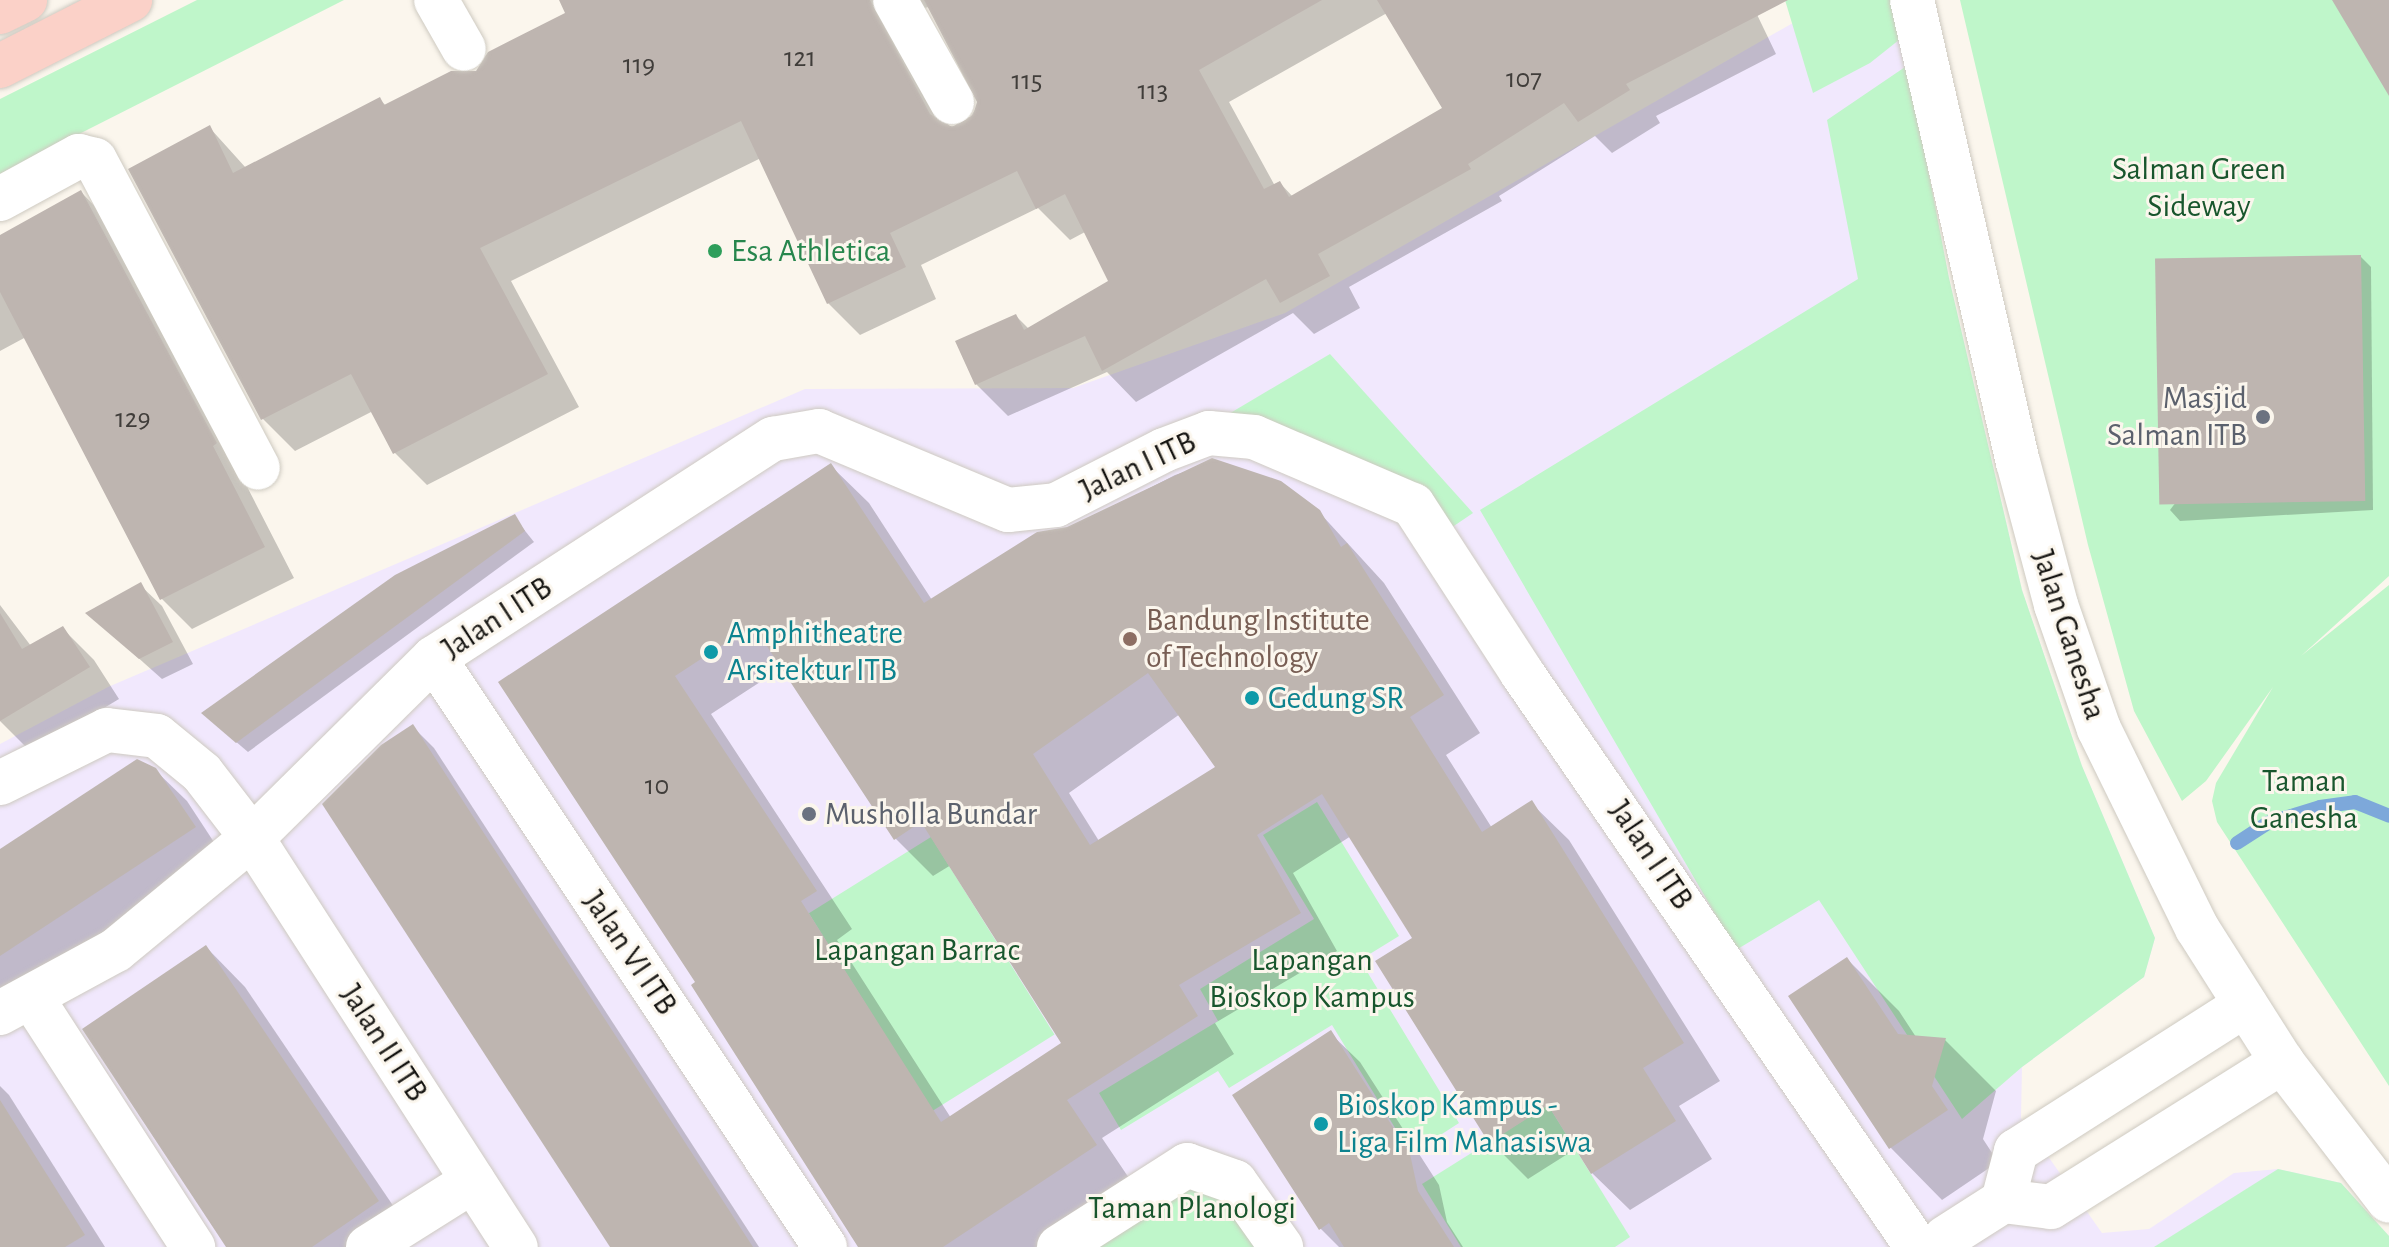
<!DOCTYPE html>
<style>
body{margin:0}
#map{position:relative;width:2389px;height:1247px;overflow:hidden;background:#fbf6ed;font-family:"Alegreya Sans",sans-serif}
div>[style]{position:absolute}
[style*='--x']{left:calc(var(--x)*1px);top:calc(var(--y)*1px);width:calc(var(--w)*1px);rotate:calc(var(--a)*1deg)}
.education>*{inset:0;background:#f1e8fd}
.green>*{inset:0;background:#bff6ca;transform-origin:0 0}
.shadow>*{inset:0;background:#0003}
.stream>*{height:14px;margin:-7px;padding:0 7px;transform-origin:7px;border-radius:7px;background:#7da8da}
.building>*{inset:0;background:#beb5b0;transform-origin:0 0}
.roads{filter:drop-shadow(0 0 2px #cecac1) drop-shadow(0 0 2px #cecac1)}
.minor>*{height:44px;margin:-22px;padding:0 22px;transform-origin:22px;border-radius:22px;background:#fff}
.major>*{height:44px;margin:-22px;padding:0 22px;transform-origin:22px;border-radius:22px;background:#fbd1c8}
.dots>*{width:22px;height:22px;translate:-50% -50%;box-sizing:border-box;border:4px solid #fbf6ed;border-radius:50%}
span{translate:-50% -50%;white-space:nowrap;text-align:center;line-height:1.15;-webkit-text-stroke:6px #fbf6ed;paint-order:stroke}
.number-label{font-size:28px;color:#403d3a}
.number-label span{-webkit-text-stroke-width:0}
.park-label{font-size:32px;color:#18562d}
.leisure-label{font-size:32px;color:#27864d}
.left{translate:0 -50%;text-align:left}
.worship-label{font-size:32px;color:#5b616d}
.right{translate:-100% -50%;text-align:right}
.street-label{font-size:32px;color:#161512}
.education-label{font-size:32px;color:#785e54}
.culture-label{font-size:32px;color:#0d838f}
</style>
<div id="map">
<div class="education">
<div style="clip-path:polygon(1833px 0,1893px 0,1949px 278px,2022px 590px,2082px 766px,2155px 938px,2144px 977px,2022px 1067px,2021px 1118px,2102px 1233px,2149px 1229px,2234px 1173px,2278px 1169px,2341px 1183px,2389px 1236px,2389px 1247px,0 1247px,0 744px,108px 687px,805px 389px,1073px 388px,1285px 313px)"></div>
</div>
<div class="green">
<div style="clip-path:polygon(197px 0,344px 0,0 174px,0 99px)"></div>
<div style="clip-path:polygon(1785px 0,1893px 0,1904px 36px,1870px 63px,1813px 93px)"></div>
<div style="clip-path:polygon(1960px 0,2389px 0,2389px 576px,2301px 656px,2389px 585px,2389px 1086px,2217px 822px,2212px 801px,2216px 783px,2273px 687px,2206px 781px,2182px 801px,2134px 711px,2088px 545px)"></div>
<div style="clip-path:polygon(1908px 65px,1949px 278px,2022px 590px,2082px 766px,2155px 938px,2144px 977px,2022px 1067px,1962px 1119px,1819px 900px,1736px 950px,1480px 510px,1858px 279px,1827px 120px)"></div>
<div style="clip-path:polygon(1330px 354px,1473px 513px,1445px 532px,1227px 415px)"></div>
<div style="clip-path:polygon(1317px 802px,1399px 936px,1360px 960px,1459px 1123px,1411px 1154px,1332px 1025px,1229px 1088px,1218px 1071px,1121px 1130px,1099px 1093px,1218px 1021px,1200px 989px,1314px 919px,1263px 835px)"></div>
<div style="left:931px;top:837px;width:233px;height:144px;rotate:58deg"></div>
<div style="clip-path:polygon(1548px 1105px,1630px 1237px,1615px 1247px,1461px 1247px,1422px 1184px)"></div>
<div style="clip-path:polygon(1187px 1165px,1281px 1247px,1078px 1247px)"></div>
<div style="clip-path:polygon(2278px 1169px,2341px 1183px,2389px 1236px,2389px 1247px,2154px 1247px)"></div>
</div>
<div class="shadow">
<div style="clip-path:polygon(evenodd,561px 0,1750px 0,1776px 54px,1656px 116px,1660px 123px,1612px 153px,1595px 136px,1499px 196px,1502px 201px,1349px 287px,1360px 308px,1314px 334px,1293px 313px,1136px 402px,1107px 372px,1008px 416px,976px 384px,1016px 316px,1029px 329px,1110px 282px,1085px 232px,1070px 240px,1038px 208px,921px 265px,936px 299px,860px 335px,828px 303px,761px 158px,511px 281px,579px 407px,427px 485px,395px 453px,373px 411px,295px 451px,263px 419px,131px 170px,209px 127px,246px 168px,380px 99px,386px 106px,477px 73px,568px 14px,561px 0,929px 7px,979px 103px,965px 126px,949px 126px,904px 45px,914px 10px,929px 7px,561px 0,1387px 13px,1445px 109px,1293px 197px,1280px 183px,1275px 186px,1229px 102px,1387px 13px)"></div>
<div style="clip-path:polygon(81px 192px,112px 224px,294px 578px,192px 629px,161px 598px,26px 337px,0 351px,0 237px)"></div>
<div style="clip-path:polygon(2361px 257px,2371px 267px,2373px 510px,2180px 521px,2170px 510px)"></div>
<div style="clip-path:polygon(evenodd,1218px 461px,1319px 512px,1384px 583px,1480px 733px,1446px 755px,1492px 828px,1531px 803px,1569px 840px,1720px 1081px,1679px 1106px,1712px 1159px,1630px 1210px,1592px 1173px,1577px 1148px,1528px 1179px,1491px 1142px,1415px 939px,1351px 836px,1293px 873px,1337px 951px,1215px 1023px,1234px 1054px,1102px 1138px,1133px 1184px,1036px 1247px,860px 1247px,698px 983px,501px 683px,831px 466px,869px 503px,932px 600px,1175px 475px,1218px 461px,783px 667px,896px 839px,933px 876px,951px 865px,1064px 1044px,951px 1118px,837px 940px,852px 929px,711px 714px,783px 667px,1218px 461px,1180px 714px,1218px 767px,1099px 841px,1069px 793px,1180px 714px)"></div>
<div style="clip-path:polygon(514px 517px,534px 542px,248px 752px,214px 723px)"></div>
<div style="clip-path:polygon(140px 585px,162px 606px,193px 664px,162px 679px,89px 614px)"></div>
<div style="clip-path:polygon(0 605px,31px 646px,63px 629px,94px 660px,119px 699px,31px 752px,0 721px)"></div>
<div style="clip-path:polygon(413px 727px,434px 748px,759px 1247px,612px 1247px)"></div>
<div style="clip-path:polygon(155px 770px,187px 801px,225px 859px,10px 1001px,0 991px,0 851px)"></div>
<div style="clip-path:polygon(206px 947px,245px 987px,417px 1241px,408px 1247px,229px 1247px)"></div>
<div style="clip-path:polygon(1847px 959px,1899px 1011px,1916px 1037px,1945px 1040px,1996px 1091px,1983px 1139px,1998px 1162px,1942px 1200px,1891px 1148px,1791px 997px)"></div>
<div style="clip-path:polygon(1330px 1033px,1360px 1062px,1439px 1185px,1447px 1222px,1463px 1247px,1339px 1247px,1320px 1228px)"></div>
<div style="clip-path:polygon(0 1086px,9px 1095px,105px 1247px,0 1247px)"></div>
</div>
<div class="stream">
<div style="--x:2237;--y:843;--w:37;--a:-33"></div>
<div style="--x:2268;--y:823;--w:54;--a:-17.1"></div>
<div style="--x:2320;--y:807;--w:35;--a:-8"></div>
<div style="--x:2355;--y:802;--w:37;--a:22"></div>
</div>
<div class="building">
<div style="clip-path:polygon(559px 0,870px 0,930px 114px,952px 127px,973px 115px,977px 102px,924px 0,1322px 0,1199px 70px,1264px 189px,1280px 181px,1289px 197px,1442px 108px,1377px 0,1788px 0,1626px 84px,1630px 90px,1578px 122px,1564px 103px,1468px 164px,1471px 169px,1318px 254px,1330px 276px,1280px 303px,1266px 279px,1102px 371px,1085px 336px,975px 385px,955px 341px,1016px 314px,1024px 330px,1108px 281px,1065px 194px,1036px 209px,1017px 171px,890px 233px,906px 267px,827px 304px,741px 121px,480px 248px,548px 374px,393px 454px,351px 374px,261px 420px,128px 169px,210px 125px,233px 173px,380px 97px,384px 105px,451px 71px,476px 71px,488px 52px,565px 13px)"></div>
<div style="clip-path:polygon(2332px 0,2389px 0,2389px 96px)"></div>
<div style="clip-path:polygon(81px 190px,217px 443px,213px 446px,265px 547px,160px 600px,0 292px,0 235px)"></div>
<div style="left:2361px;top:255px;width:246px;height:206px;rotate:89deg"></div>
<div style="clip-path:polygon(evenodd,1212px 458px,1281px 481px,1320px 510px,1341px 547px,1347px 543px,1444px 695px,1410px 717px,1482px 832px,1532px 800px,1684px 1043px,1643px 1068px,1676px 1121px,1591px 1174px,1548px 1105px,1489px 1143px,1375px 961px,1412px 938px,1322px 794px,1257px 835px,1301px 913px,1179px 985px,1198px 1016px,1067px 1100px,1097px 1145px,943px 1247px,858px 1247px,691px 985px,695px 982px,498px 682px,831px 463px,924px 603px,1037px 532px,1067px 527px,1212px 458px,753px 625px,894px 840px,921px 822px,1061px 1043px,941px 1122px,801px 901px,817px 891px,675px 676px,753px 625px,1212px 458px,1148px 673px,1215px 767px,1090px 845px,1033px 754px,1148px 673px)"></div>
<div style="clip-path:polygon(515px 514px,525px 531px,236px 743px,201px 713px,395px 575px)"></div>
<div style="clip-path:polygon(141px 582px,173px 642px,139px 659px,85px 613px)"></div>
<div style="clip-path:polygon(0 613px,22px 649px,63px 626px,90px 667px,0 721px)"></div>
<div style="clip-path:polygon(413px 724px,753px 1247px,610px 1247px,322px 804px,381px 745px)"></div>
<div style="clip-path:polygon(137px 759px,156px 768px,196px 827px,0 956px,0 849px)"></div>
<div style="clip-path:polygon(206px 945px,379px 1201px,312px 1247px,226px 1247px,82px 1029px)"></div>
<div style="clip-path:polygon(1847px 957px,1898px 1034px,1946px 1038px,1932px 1086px,1948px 1110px,1889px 1149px,1788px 996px)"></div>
<div style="clip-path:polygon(1331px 1030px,1410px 1154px,1418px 1191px,1454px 1247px,1344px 1247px,1329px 1223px,1319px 1230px,1232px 1095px)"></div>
<div style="clip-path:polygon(0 1100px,85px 1235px,65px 1247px,0 1247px)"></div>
</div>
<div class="roads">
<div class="minor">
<div style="--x:436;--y:0;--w:56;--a:60.3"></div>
<div style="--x:895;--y:0;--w:117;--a:60.8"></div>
<div style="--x:1912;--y:0;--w:474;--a:77.1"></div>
<div style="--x:2018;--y:462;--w:148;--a:75.1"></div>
<div style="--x:2056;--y:605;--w:131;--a:70.9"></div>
<div style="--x:2099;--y:729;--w:222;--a:63.8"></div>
<div style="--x:2197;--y:928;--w:159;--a:57.6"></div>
<div style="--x:2282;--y:1062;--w:175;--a:52.4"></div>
<div style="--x:0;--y:199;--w:90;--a:-28.6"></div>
<div style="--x:79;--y:156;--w:16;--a:14"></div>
<div style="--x:95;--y:160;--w:348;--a:62.1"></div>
<div style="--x:434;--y:658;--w:707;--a:56.42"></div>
<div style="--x:0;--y:783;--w:119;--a:-26.4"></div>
<div style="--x:107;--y:730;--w:50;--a:6.8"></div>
<div style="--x:157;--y:736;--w:58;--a:39.4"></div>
<div style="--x:202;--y:773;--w:82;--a:52.4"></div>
<div style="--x:252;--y:838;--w:487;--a:57.2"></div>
<div style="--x:32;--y:998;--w:297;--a:57.1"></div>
<div style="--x:0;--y:1013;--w:132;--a:-28.5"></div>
<div style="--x:116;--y:950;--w:176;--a:-39.5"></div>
<div style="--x:252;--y:838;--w:256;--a:-44.7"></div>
<div style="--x:434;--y:658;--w:404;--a:-32.9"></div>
<div style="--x:773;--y:439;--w:47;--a:-9.9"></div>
<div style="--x:819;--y:431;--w:205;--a:22.7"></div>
<div style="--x:1008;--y:510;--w:48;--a:-5.9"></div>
<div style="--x:1056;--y:505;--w:121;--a:-27"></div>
<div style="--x:1164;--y:450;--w:48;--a:-20.7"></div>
<div style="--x:1209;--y:433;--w:45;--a:5.1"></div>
<div style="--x:1254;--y:437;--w:173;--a:23.2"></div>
<div style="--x:1413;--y:505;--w:200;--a:57"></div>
<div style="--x:1522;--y:673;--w:697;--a:55.47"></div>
<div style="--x:2003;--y:1201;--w:52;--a:-75.4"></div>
<div style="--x:2016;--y:1151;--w:272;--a:-32.5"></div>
<div style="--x:1945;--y:1238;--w:69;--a:-32.5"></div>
<div style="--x:2003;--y:1201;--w:48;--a:7.1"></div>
<div style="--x:2051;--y:1207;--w:273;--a:-32.1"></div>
<div style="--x:368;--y:1247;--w:124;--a:-32.2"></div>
<div style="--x:1059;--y:1247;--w:152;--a:-32.6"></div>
<div style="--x:1187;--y:1165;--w:51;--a:19.5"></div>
<div style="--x:1235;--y:1182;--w:80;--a:54.7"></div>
</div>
<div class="major">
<div style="--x:0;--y:12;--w:28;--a:-26"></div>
<div style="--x:0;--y:66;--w:146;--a:-26.9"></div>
</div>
</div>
<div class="dots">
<div style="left:715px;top:251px;background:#2e9e5b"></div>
<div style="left:2263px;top:417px;background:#6b7280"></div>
<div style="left:1130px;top:639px;background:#8d6e63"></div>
<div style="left:711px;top:652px;background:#0f9aa8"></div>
<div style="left:1252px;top:698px;background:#0f9aa8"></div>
<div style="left:809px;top:814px;background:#6b7280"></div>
<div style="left:1321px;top:1124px;background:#0f9aa8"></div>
</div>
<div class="number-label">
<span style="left:800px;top:58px">121</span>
<span style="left:639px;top:65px">119</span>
<span style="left:1524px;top:79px">107</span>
<span style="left:1027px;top:81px">115</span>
<span style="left:1153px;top:91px">113</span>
<span style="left:133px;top:419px">129</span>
<span style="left:657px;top:786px">10</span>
</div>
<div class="park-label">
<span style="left:2199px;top:188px">Salman Green<br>Sideway</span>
<span style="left:2304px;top:800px">Taman<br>Ganesha</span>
<span style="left:917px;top:950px">Lapangan Barrac</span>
<span style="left:1312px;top:979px">Lapangan<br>Bioskop Kampus</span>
<span style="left:1192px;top:1208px">Taman Planologi</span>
</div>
<div class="leisure-label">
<span class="left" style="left:731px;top:251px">Esa Athletica</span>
</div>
<div class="worship-label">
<span class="right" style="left:2247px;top:417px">Masjid<br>Salman ITB</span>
<span class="left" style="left:825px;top:814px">Musholla Bundar</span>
</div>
<div class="street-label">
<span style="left:1138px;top:466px;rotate:-25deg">Jalan I ITB</span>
<span style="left:497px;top:618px;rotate:-33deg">Jalan I ITB</span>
<span style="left:2069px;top:635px;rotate:72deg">Jalan Ganesha</span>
<span style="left:1651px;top:855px;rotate:56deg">Jalan I ITB</span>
<span style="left:630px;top:953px;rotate:56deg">Jalan VI ITB</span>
<span style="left:384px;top:1043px;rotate:57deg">Jalan II ITB</span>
</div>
<div class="education-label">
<span class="left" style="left:1146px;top:639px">Bandung Institute<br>of Technology</span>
</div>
<div class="culture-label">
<span class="left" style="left:727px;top:652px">Amphitheatre<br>Arsitektur ITB</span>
<span class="left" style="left:1268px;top:698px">Gedung SR</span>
<span class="left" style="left:1337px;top:1124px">Bioskop Kampus -<br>Liga Film Mahasiswa</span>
</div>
</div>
